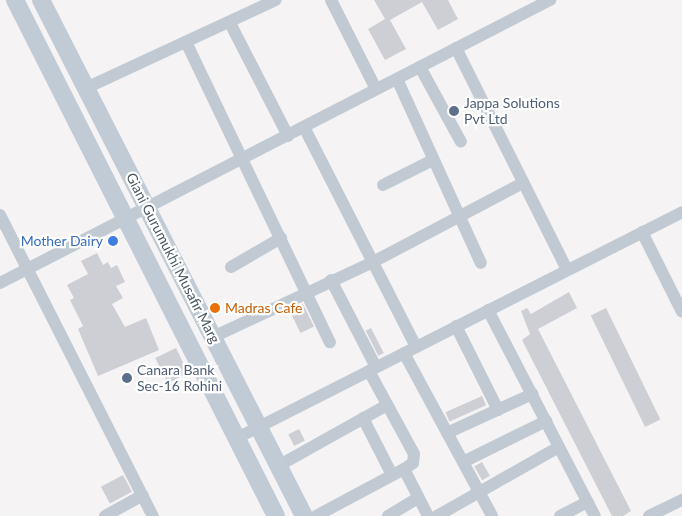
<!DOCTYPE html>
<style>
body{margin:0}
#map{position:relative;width:682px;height:516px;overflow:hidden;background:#f5f3f3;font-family:Lato,sans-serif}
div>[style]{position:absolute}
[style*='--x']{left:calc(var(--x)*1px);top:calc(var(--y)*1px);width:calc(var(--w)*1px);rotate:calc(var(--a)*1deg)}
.building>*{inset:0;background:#cdcfd5;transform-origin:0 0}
.street>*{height:12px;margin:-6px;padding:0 6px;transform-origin:6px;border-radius:6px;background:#c1cad2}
.secondary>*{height:18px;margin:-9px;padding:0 9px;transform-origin:9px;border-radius:9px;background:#c1cbd6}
.dots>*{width:14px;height:14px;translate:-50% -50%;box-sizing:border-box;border:2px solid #fff;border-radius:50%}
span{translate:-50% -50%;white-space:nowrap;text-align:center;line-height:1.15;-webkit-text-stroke:4.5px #fff;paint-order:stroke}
.service-label{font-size:14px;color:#4e5e75}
.left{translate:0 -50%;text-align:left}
.shop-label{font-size:14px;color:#366cbe}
.right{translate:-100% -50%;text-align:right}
.street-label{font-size:14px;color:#4a5661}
.food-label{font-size:14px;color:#c56008}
</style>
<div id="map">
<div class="building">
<div style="clip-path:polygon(374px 0,448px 0,458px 19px,438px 30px,422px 2px,390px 20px,406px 49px,385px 60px,368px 29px,385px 19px)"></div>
<div style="clip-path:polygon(97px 253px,103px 265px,108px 262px,111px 268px,117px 265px,125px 282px,116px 286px,123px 298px,112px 304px,125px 327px,146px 318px,159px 350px,98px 376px,78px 329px,83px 326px,70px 300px,74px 298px,67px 285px,88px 274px,81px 261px)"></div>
<div style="clip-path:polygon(569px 292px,577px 308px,538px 329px,631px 511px,623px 516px,612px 516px,522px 340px,530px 334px,521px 311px,527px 308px,531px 314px)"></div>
<div style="left:303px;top:304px;width:25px;height:15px;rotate:64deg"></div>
<div style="left:606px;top:308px;width:124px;height:17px;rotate:64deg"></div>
<div style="left:371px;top:328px;width:28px;height:6px;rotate:63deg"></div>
<div style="left:176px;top:348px;width:28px;height:23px;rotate:64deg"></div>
<div style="left:482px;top:396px;width:10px;height:40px;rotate:66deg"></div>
<div style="left:299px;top:429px;width:13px;height:12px;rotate:63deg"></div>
<div style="left:482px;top:462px;width:16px;height:9px;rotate:60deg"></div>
<div style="left:123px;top:475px;width:19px;height:25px;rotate:62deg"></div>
</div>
<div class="street">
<div style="--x:331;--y:0;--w:100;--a:63.2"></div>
<div style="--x:230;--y:23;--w:127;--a:62.8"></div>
<div style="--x:186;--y:42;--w:333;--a:64.4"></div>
<div style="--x:456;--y:48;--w:248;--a:63.4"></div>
<div style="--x:420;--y:67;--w:85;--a:61.3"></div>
<div style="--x:397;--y:79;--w:202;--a:65.5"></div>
<div style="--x:86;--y:88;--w:209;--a:-24.9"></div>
<div style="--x:304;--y:127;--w:247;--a:63"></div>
<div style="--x:383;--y:185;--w:56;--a:-26.6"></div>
<div style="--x:0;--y:215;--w:338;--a:63.1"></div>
<div style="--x:642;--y:232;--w:89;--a:63.4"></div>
<div style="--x:231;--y:267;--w:58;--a:-30.1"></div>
<div style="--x:331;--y:280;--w:98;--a:62.7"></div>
<div style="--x:0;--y:283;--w:619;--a:-27.23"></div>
<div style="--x:488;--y:310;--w:232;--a:62.6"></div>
<div style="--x:456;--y:326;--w:94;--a:63.4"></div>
<div style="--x:213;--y:337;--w:177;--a:-25.1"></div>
<div style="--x:373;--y:262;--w:170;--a:-27.8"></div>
<div style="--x:404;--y:353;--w:185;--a:61.6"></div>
<div style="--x:369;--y:371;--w:94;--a:61.5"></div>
<div style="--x:414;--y:454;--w:9;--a:96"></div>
<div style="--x:413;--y:463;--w:11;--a:146"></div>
<div style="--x:363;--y:418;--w:64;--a:63"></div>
<div style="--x:447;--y:433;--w:94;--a:-24.6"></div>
<div style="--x:237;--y:438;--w:499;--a:-26.9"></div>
<div style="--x:463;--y:462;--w:93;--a:-26.3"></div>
<div style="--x:278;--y:466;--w:125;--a:-29.2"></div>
<div style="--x:105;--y:516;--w:43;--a:-28.9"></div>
<div style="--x:316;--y:516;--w:100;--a:-28.1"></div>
<div style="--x:404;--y:469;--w:53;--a:62.9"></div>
<div style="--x:388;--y:516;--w:35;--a:-31"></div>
<div style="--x:437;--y:516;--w:140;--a:-29.5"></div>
<div style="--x:560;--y:516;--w:31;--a:-27"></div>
<div style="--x:649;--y:516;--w:37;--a:-26"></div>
</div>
<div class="secondary">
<div style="--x:15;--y:0;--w:578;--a:63.17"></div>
<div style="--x:41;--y:0;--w:579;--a:62.99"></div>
</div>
<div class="dots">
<div style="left:454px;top:111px;background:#5c6f8a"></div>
<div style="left:113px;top:241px;background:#3f7fe0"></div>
<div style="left:215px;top:308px;background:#e8710a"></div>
<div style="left:127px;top:378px;background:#5c6f8a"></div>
</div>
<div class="service-label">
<span class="left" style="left:464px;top:111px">Jappa Solutions<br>Pvt Ltd</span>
<span class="left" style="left:137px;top:378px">Canara Bank<br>Sec-16 Rohini</span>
</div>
<div class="shop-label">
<span class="right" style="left:103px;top:241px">Mother Dairy</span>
</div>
<div class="street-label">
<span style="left:173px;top:258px;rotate:63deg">Giani Gurumukhi Musafir Marg</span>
</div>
<div class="food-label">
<span class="left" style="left:225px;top:308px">Madras Cafe</span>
</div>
</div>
